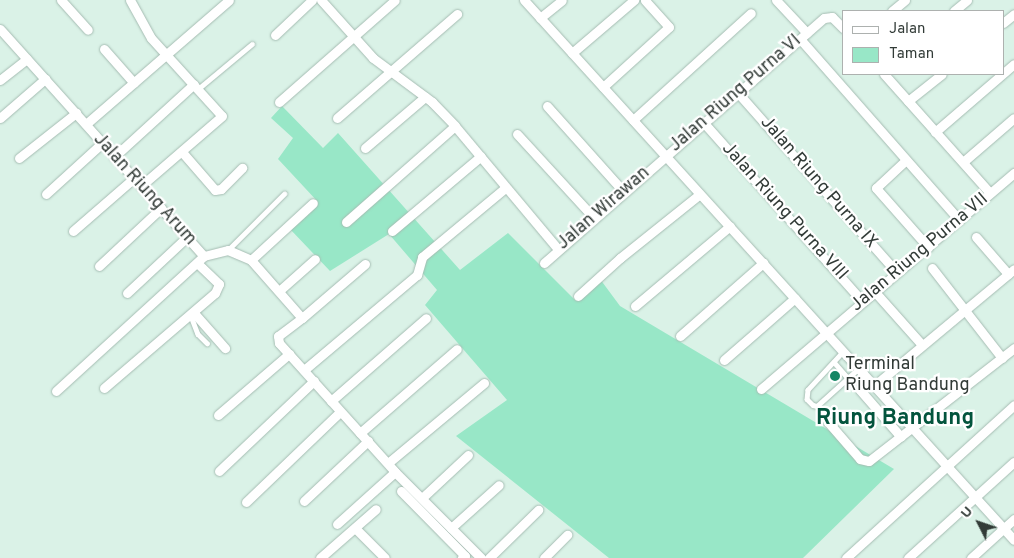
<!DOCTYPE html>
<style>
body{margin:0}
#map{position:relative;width:1014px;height:558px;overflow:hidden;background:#daf2e7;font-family:Overpass,sans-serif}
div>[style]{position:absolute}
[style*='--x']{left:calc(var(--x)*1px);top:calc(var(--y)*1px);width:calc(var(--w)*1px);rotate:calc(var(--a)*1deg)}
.green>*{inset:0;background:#98e7c7}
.roads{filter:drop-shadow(0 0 1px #a5bcb2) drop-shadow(0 0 1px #a5bcb2)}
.service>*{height:4.5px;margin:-2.25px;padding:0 2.25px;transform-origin:2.25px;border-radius:2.25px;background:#fff}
.minor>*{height:9px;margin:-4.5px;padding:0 4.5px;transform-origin:4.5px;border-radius:4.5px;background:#fff}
.dots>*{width:14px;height:14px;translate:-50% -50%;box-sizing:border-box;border:2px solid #fff;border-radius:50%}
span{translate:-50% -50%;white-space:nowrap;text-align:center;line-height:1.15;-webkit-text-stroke:4.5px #fff;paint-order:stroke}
.street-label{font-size:18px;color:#323b37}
.poi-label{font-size:18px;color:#323b37}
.left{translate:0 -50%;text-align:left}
.district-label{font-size:22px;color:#03543d;font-weight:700}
.legend{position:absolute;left:842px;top:10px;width:162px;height:65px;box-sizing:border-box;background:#fff;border:1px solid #adb1af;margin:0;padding:6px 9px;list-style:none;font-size:15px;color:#323b37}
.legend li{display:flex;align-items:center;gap:10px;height:25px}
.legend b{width:25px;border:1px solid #adb1af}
.north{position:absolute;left:954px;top:498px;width:50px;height:50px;-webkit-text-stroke:4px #fff;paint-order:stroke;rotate:311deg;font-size:14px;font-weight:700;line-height:20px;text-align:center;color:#323b37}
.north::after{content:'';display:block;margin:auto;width:18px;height:22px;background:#323b37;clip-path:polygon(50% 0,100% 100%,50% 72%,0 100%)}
</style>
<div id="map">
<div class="green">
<div style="clip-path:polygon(282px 106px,323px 148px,338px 133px,460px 270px,508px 233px,576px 301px,600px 279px,620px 306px,894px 469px,803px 558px,609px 558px,456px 436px,507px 400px,425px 305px,437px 290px,389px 234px,330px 271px,290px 229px,318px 202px,278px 159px,293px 138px,271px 118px)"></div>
</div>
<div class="roads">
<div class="service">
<div style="--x:198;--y:89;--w:70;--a:-39.8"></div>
<div style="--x:229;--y:249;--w:78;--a:-45"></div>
<div style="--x:191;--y:316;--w:19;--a:69"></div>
<div style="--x:198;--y:334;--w:13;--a:45"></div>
<div style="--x:844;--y:351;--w:53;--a:132.7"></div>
<div style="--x:808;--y:390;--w:9;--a:96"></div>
<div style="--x:807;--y:399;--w:8;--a:45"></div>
<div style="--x:813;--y:405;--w:4;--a:14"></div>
<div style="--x:817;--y:406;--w:57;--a:-42.1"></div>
<div style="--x:834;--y:362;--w:21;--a:49"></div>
</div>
<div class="minor">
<div style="--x:61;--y:0;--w:40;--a:48"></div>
<div style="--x:130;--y:0;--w:43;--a:61.1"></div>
<div style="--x:151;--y:38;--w:105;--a:47.7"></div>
<div style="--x:222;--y:116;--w:107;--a:139.2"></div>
<div style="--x:321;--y:0;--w:78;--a:48.1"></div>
<div style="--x:373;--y:58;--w:74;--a:36.7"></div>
<div style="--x:432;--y:102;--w:33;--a:46"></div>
<div style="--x:455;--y:126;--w:160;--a:50.1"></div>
<div style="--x:524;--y:0;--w:729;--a:47.78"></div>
<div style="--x:776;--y:0;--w:45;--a:46.8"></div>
<div style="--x:892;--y:11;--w:17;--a:-40"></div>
<div style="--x:954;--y:11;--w:17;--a:-40"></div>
<div style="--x:540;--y:18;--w:28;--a:-39"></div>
<div style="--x:1003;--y:23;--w:14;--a:-39"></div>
<div style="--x:0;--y:29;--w:305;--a:48.1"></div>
<div style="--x:204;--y:256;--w:25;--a:-14"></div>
<div style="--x:228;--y:250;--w:25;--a:23"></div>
<div style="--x:251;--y:260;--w:77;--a:48.7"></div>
<div style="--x:302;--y:318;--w:30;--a:143"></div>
<div style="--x:278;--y:336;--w:7;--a:82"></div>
<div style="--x:279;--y:343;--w:173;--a:48"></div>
<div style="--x:395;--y:472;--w:122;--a:45"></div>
<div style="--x:275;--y:35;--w:51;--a:-43.4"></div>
<div style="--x:801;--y:40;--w:240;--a:48.7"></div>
<div style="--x:104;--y:49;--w:45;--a:48.6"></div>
<div style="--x:572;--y:53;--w:82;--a:-40.5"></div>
<div style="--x:884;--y:74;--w:159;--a:48.3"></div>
<div style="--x:0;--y:80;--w:34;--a:-38"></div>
<div style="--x:603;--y:87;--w:89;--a:-42.3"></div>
<div style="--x:669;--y:27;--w:36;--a:-132"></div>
<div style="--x:738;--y:93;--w:240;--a:48.5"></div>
<div style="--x:908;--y:101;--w:43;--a:-38.5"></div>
<div style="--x:279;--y:102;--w:154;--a:-41.3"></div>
<div style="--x:547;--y:106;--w:115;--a:48.2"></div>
<div style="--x:0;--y:118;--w:60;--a:-40.9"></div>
<div style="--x:337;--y:118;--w:159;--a:-40.9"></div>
<div style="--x:633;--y:120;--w:159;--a:-42.2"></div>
<div style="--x:704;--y:123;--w:239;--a:48.4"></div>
<div style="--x:86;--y:124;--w:189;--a:-40.9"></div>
<div style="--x:935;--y:132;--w:104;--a:-40.7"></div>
<div style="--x:517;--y:134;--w:114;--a:47.5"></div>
<div style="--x:365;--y:148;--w:79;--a:-40.4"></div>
<div style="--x:182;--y:152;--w:50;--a:49"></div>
<div style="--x:215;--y:190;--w:6;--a:-9"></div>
<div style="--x:221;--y:189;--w:30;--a:-45"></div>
<div style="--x:114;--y:157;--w:108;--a:-42.4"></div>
<div style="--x:19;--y:158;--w:73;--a:-38.3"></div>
<div style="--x:906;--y:160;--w:41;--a:137"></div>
<div style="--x:876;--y:188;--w:79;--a:48.6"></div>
<div style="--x:963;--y:162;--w:67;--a:-40.8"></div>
<div style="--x:46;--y:194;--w:76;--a:-42.3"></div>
<div style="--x:346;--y:222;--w:145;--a:-41.4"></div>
<div style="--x:73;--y:231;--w:81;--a:-41"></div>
<div style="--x:392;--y:231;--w:116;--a:-40.1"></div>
<div style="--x:976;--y:237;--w:49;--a:49.1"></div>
<div style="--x:251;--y:260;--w:84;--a:-42.6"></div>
<div style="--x:544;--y:263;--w:372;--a:-41.2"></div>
<div style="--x:824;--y:18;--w:8;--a:-7"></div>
<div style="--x:832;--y:17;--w:16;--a:45"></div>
<div style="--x:99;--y:266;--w:85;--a:-43.1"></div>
<div style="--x:932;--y:268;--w:114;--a:52.1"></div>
<div style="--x:279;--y:291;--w:48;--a:-41.6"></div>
<div style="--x:875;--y:292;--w:71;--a:48.4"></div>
<div style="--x:127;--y:293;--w:82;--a:-43"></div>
<div style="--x:578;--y:296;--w:57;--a:-42.1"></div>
<div style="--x:620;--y:258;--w:102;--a:-38.7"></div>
<div style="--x:635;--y:306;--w:124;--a:-40.1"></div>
<div style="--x:194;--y:313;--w:47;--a:48.5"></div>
<div style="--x:302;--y:318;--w:83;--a:-40.6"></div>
<div style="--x:680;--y:336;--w:111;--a:-41.3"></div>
<div style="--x:724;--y:360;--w:94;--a:-41.1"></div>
<div style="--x:304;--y:370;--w:148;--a:-40.1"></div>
<div style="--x:417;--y:275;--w:19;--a:-74"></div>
<div style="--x:422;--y:257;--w:108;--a:-39.7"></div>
<div style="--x:863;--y:373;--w:17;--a:100"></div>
<div style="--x:860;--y:390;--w:62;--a:48.9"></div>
<div style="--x:875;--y:385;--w:181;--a:-39.8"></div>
<div style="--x:104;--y:388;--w:146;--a:-40.6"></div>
<div style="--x:215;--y:293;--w:10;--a:-66"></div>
<div style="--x:219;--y:284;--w:30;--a:-136"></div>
<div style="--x:761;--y:389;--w:333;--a:-40.5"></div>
<div style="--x:56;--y:391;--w:200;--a:-42.4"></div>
<div style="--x:331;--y:401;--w:126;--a:-41.1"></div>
<div style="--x:218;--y:415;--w:94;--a:-40.7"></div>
<div style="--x:828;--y:422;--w:49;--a:49.1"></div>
<div style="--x:860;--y:459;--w:9;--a:13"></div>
<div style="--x:869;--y:461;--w:184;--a:-37.9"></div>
<div style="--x:360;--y:433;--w:128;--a:-40.9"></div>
<div style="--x:388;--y:463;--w:125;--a:-39.8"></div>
<div style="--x:219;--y:471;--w:131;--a:-43.5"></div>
<div style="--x:401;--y:491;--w:91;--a:45.4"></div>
<div style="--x:465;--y:556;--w:4;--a:146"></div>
<div style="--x:422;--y:498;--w:63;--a:-43.1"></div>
<div style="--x:304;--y:501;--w:88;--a:-43.2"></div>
<div style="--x:246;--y:502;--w:130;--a:-43.8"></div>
<div style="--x:337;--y:524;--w:78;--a:-41.9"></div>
<div style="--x:355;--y:528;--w:42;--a:45"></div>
<div style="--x:451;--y:528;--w:64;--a:-41.9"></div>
<div style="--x:320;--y:558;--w:74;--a:-41.2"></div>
<div style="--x:489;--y:558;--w:69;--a:-44.4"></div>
<div style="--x:544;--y:558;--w:33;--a:-45"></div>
<div style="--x:846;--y:558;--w:227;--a:-42.3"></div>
<div style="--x:908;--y:558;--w:143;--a:-42.2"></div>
<div style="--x:971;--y:558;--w:58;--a:-42.2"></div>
</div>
</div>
<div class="dots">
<div style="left:835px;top:376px;background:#158664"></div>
</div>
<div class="street-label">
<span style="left:736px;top:94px;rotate:-41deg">Jalan Riung Purna VI</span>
<span style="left:818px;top:183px;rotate:49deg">Jalan Riung Purna IX</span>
<span style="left:144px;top:190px;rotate:48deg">Jalan Riung Arum</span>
<span style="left:604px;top:209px;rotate:-41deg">Jalan Wirawan</span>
<span style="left:784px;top:212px;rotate:48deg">Jalan Riung Purna VIII</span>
<span style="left:920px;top:253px;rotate:-40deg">Jalan Riung Purna VII</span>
</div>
<div class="poi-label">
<span class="left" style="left:845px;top:376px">Terminal<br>Riung Bandung</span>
</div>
<div class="district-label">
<span style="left:895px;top:419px">Riung Bandung</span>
</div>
<ul class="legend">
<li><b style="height:6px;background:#fff"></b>Jalan</li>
<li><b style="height:14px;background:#98e7c7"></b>Taman</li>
</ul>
<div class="north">U</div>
</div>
